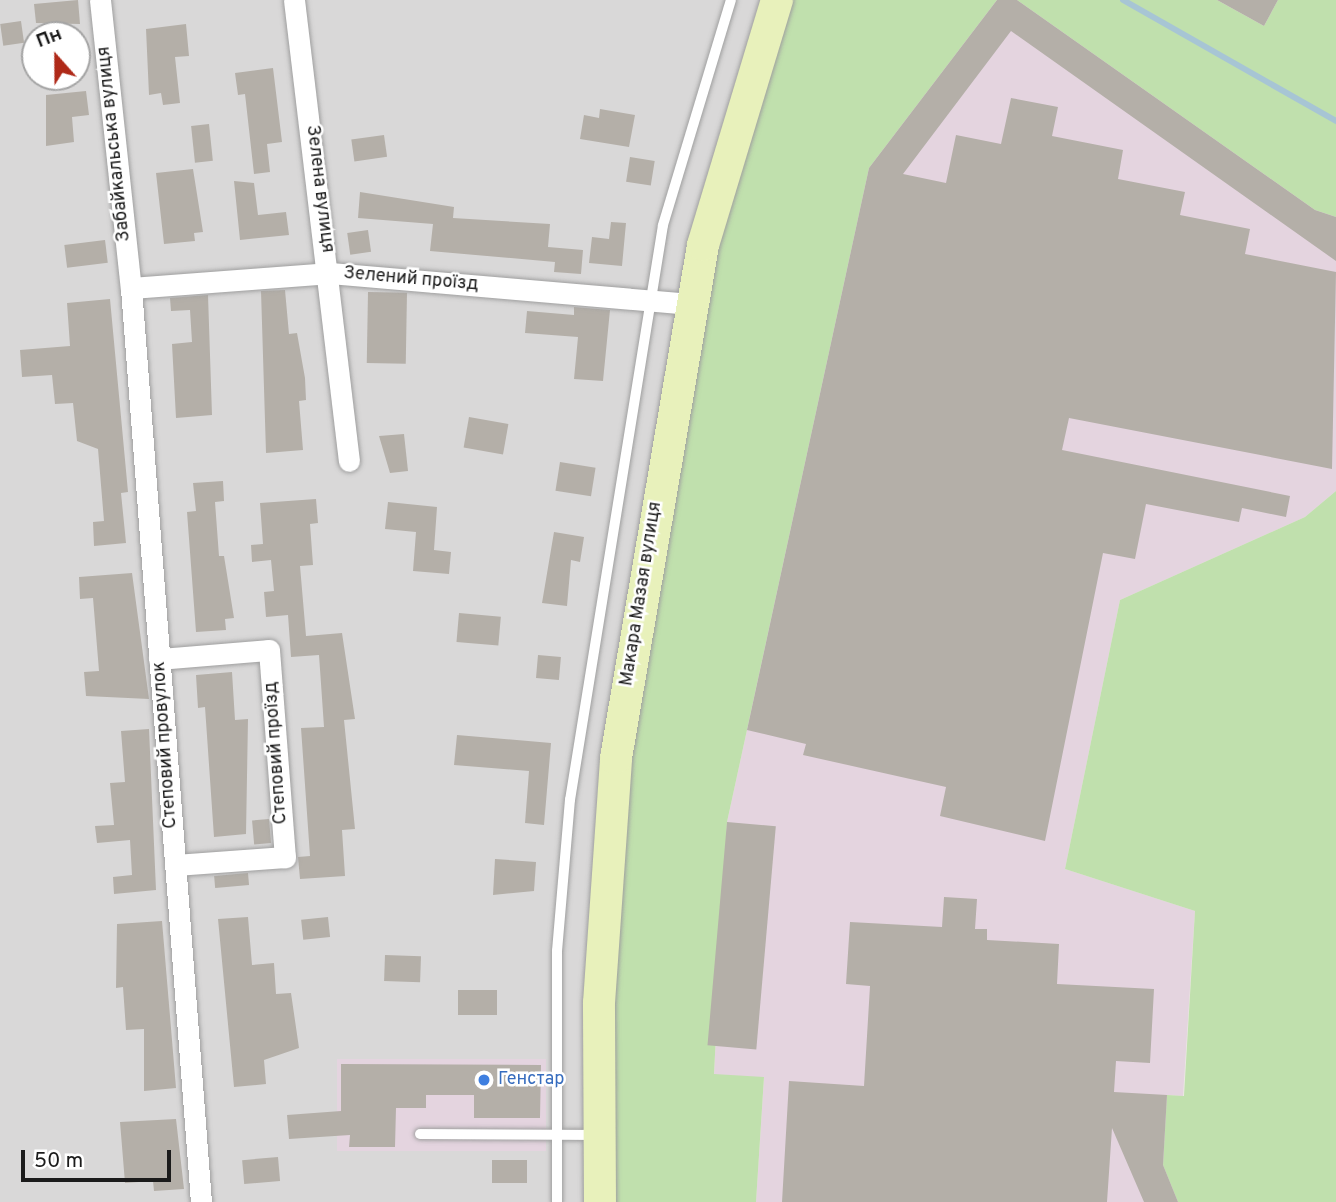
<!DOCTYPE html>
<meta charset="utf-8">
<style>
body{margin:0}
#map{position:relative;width:1336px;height:1202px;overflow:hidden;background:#ebe9e2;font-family:Overpass,sans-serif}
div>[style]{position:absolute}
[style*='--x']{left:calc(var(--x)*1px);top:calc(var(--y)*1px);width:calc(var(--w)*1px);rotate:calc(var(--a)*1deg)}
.residential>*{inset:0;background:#d9d8d8}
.industrial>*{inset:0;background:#e4d4df;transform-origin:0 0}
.grass>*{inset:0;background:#c0e0ad}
.stream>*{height:6px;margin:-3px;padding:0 3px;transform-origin:3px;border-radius:3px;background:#a7c5d4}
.building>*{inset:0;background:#b4afa8;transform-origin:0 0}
.roads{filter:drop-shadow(0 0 2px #9f9f9f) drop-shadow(0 0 2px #9f9f9f)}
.lane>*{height:10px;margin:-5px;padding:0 5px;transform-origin:5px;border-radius:5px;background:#fff}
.street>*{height:21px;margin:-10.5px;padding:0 10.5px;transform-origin:10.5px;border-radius:10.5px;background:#fff}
.secondary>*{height:32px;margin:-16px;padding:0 16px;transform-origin:16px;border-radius:16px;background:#e8f1bb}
.dots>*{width:19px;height:19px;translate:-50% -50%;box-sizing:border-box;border:4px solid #fff;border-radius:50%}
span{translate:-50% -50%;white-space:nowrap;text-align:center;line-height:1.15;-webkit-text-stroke:5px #fff;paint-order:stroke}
.street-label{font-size:18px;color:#1b1b1b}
.shop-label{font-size:18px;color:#366cbe}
.left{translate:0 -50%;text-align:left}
.north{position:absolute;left:21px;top:21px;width:70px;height:70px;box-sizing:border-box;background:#fff;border:2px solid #a4a4a4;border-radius:50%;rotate:339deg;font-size:19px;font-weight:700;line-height:28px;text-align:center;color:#1b1b1b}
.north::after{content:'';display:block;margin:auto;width:24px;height:32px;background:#af2918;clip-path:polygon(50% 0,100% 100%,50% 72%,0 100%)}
.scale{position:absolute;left:21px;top:1150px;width:150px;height:32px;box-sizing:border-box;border:4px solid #1b1b1b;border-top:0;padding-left:9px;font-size:21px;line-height:24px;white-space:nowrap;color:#1b1b1b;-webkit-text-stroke:5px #fff;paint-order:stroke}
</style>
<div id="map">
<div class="residential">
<div style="clip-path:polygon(evenodd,0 0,771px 0,594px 1202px,0 1202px,0 0,35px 35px,77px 35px,77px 77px,35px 77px,35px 35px)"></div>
</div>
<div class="industrial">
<div style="clip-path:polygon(997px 0,1017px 0,1315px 210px,1336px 217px,1336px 491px,1305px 517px,1120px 600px,1065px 869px,1195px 911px,1183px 1096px,1167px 1095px,1178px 1202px,756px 1202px,764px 1078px,714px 1075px,727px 822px,869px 168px)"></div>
<div style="left:337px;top:1059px;width:209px;height:92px"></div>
</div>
<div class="grass">
<div style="clip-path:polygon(785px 0,997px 0,869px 168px,727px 822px,714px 1074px,764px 1077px,756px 1202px,608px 1202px,612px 863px,690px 353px)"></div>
<div style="clip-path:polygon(1017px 0,1217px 0,1264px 26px,1278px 0,1336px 0,1336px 217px,1315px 210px)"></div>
<div style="clip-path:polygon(1336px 491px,1336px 1202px,1178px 1202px,1163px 1165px,1167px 1095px,1184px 1096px,1195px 911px,1065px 869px,1120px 600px,1305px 517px)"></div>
</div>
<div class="stream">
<div style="--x:1123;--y:0;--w:245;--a:29.6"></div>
</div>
<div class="building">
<div style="clip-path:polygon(78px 0,80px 24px,36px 23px,34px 4px)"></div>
<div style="clip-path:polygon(997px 0,1017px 0,1315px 210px,1336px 217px,1336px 261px,1011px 31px,903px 174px,946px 183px,956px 135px,1001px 144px,1011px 98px,1058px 107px,1052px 136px,1123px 150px,1118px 179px,1185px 192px,1180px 215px,1250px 229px,1245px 254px,1336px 272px,1332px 469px,1069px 418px,1062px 450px,1290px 496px,1286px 517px,1242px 508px,1239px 522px,1146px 504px,1135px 559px,1103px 553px,1045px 841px,940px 816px,946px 787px,803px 755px,806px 744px,747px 730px,869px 168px)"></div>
<div style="clip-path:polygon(1217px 0,1278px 0,1264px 26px)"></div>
<div style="left:21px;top:21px;width:22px;height:21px;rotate:82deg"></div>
<div style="clip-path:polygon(186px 24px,189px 56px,175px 57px,180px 103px,163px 105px,161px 93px,149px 95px,146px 29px)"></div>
<div style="clip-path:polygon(273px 68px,282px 142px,267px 144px,270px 172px,254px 174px,245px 94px,238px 95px,235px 73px)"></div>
<div style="clip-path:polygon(86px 91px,89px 115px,72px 117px,74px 142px,46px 146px,46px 95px)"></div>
<div style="clip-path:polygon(600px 109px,635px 115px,629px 147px,580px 139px,584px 115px,599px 118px)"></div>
<div style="left:209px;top:124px;width:37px;height:18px;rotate:84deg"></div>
<div style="left:384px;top:135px;width:22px;height:33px;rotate:82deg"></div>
<div style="left:630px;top:157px;width:25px;height:25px;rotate:9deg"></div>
<div style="clip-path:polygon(193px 169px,203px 232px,194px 233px,195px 241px,164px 244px,156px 173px)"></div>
<div style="clip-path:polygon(234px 181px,254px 183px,258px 215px,286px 212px,289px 235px,240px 240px)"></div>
<div style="clip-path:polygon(360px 192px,454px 207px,453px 218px,550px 224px,548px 247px,583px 250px,581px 274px,554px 272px,555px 262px,430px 251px,433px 224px,358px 218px)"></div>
<div style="clip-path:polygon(611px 222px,626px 223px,622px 266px,589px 263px,592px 237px,609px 239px)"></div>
<div style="left:368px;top:230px;width:22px;height:21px;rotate:82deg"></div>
<div style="left:105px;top:240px;width:23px;height:41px;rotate:83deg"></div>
<div style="clip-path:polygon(285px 290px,289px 334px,297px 333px,305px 378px,306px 400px,299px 401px,303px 450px,266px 453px,261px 291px)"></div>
<div style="left:368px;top:292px;width:39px;height:71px;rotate:1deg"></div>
<div style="clip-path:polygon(208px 295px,212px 415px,176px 418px,172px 344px,192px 342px,190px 310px,171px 311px,170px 298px)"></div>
<div style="clip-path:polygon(110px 299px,128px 492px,121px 493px,126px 543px,94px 546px,93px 522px,104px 521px,98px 449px,77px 441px,73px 403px,55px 404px,52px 375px,22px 377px,20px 350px,70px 346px,67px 303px)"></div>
<div style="clip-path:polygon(574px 307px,610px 310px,603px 381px,574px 379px,578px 337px,525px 333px,527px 311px,574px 315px)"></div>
<div style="left:469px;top:417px;width:40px;height:31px;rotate:10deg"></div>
<div style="clip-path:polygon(404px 434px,408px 471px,390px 473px,379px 436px)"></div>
<div style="left:560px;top:462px;width:36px;height:29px;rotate:9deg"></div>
<div style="clip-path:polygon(223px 481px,224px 501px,215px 502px,219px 556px,224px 556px,234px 618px,225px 619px,226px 630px,196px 632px,187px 512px,196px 511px,193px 483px)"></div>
<div style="clip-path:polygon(316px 499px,318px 523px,310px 524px,313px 565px,300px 566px,306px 636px,342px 633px,355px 719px,344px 720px,355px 829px,342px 830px,345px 876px,300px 879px,298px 857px,310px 856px,301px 728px,324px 727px,319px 655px,291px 657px,288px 615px,266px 617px,264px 592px,274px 591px,271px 560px,252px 562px,251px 545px,263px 544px,260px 503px)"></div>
<div style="clip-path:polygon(388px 502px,437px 507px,434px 550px,451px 552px,449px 574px,413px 571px,416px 532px,385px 529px)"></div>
<div style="clip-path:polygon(554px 532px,584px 537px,580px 562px,571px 560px,567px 606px,542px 603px)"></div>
<div style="clip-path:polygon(132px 573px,149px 699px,86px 696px,84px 672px,99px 671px,93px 598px,80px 599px,79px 577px)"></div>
<div style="left:459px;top:613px;width:42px;height:29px;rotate:5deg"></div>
<div style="left:538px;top:655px;width:23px;height:23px;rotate:5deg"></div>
<div style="clip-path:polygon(232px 672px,235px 720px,248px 719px,246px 834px,214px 837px,205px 707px,198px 708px,196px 675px)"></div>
<div style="clip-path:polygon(149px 729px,156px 890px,114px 894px,113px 877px,132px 875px,130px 840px,97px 843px,95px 826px,114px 825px,110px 783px,125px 782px,121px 731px)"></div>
<div style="clip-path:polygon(457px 735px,551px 743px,544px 825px,525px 823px,529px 771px,454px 765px)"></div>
<div style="left:269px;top:819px;width:24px;height:17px;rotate:85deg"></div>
<div style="left:727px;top:822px;width:49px;height:224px;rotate:5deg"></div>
<div style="clip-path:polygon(495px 859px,536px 862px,534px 891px,493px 895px)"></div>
<div style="left:248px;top:873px;width:12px;height:34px;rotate:85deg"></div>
<div style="clip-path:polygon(944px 897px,977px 899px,975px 929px,987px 929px,987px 940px,1059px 944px,1057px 984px,1154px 989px,1150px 1063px,1116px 1061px,1114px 1092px,1167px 1095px,1163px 1165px,1178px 1202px,1144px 1202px,1112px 1128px,1107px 1202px,782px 1202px,789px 1081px,864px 1086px,870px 986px,846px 984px,850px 922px,942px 927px)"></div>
<div style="clip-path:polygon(248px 917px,252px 965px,274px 963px,276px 994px,291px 993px,299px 1048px,264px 1060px,266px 1084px,234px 1087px,218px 919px)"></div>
<div style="left:328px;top:917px;width:20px;height:27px;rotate:84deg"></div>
<div style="clip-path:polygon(162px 921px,176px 1088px,144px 1091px,144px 1029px,126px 1030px,123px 987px,116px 988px,117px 924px)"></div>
<div style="left:385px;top:955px;width:36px;height:26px;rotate:2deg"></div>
<div style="left:497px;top:990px;width:25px;height:39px;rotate:90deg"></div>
<div style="clip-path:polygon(341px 1064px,541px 1065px,540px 1118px,474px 1118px,474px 1095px,426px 1095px,426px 1108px,396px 1108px,395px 1147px,349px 1147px,350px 1135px,289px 1139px,287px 1115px,341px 1111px)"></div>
<div style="clip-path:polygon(176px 1119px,184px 1189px,154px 1191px,153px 1181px,125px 1183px,120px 1122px)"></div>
<div style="left:278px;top:1157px;width:24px;height:36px;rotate:85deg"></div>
<div style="left:492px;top:1160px;width:35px;height:23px"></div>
</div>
<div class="roads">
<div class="lane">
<div style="--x:420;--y:1134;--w:177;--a:0.3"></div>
<div style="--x:557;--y:1202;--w:251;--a:-90"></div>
<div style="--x:557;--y:951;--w:152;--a:-85.1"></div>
<div style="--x:570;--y:800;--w:582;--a:-80.81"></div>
<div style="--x:663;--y:225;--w:235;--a:-73.2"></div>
</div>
<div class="street">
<div style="--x:100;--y:0;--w:290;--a:83.9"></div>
<div style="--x:131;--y:288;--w:917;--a:85.62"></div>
<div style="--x:294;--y:0;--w:464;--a:83.2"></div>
<div style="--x:131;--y:288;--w:200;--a:-4.3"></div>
<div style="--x:330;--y:273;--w:362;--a:4.9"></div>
<div style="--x:159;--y:659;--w:110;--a:-4.7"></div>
<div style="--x:269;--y:650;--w:208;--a:85.6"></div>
<div style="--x:285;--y:857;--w:110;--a:175.8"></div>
</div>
<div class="secondary">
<div style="--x:600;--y:1202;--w:199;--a:-90.3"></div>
<div style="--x:599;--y:1003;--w:246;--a:-86"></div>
<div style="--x:616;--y:758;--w:520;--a:-80.37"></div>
<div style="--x:703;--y:245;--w:256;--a:-73.2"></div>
</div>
</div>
<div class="dots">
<div style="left:484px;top:1080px;background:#3f7fe0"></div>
</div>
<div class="street-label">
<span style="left:115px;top:144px;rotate:-96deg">Забайкальська вулиця</span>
<span style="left:319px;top:189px;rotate:83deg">Зелена вулиця</span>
<span style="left:411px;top:280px;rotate:5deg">Зелений проїзд</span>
<span style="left:642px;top:594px;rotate:-81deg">Макара Мазая вулиця</span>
<span style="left:166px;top:745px;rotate:-94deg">Степовий провулок</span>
<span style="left:277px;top:753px;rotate:-94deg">Степовий проїзд</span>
</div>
<div class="shop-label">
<span class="left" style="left:498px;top:1080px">Генстар</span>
</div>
<div class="north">Пн</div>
<div class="scale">50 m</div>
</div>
